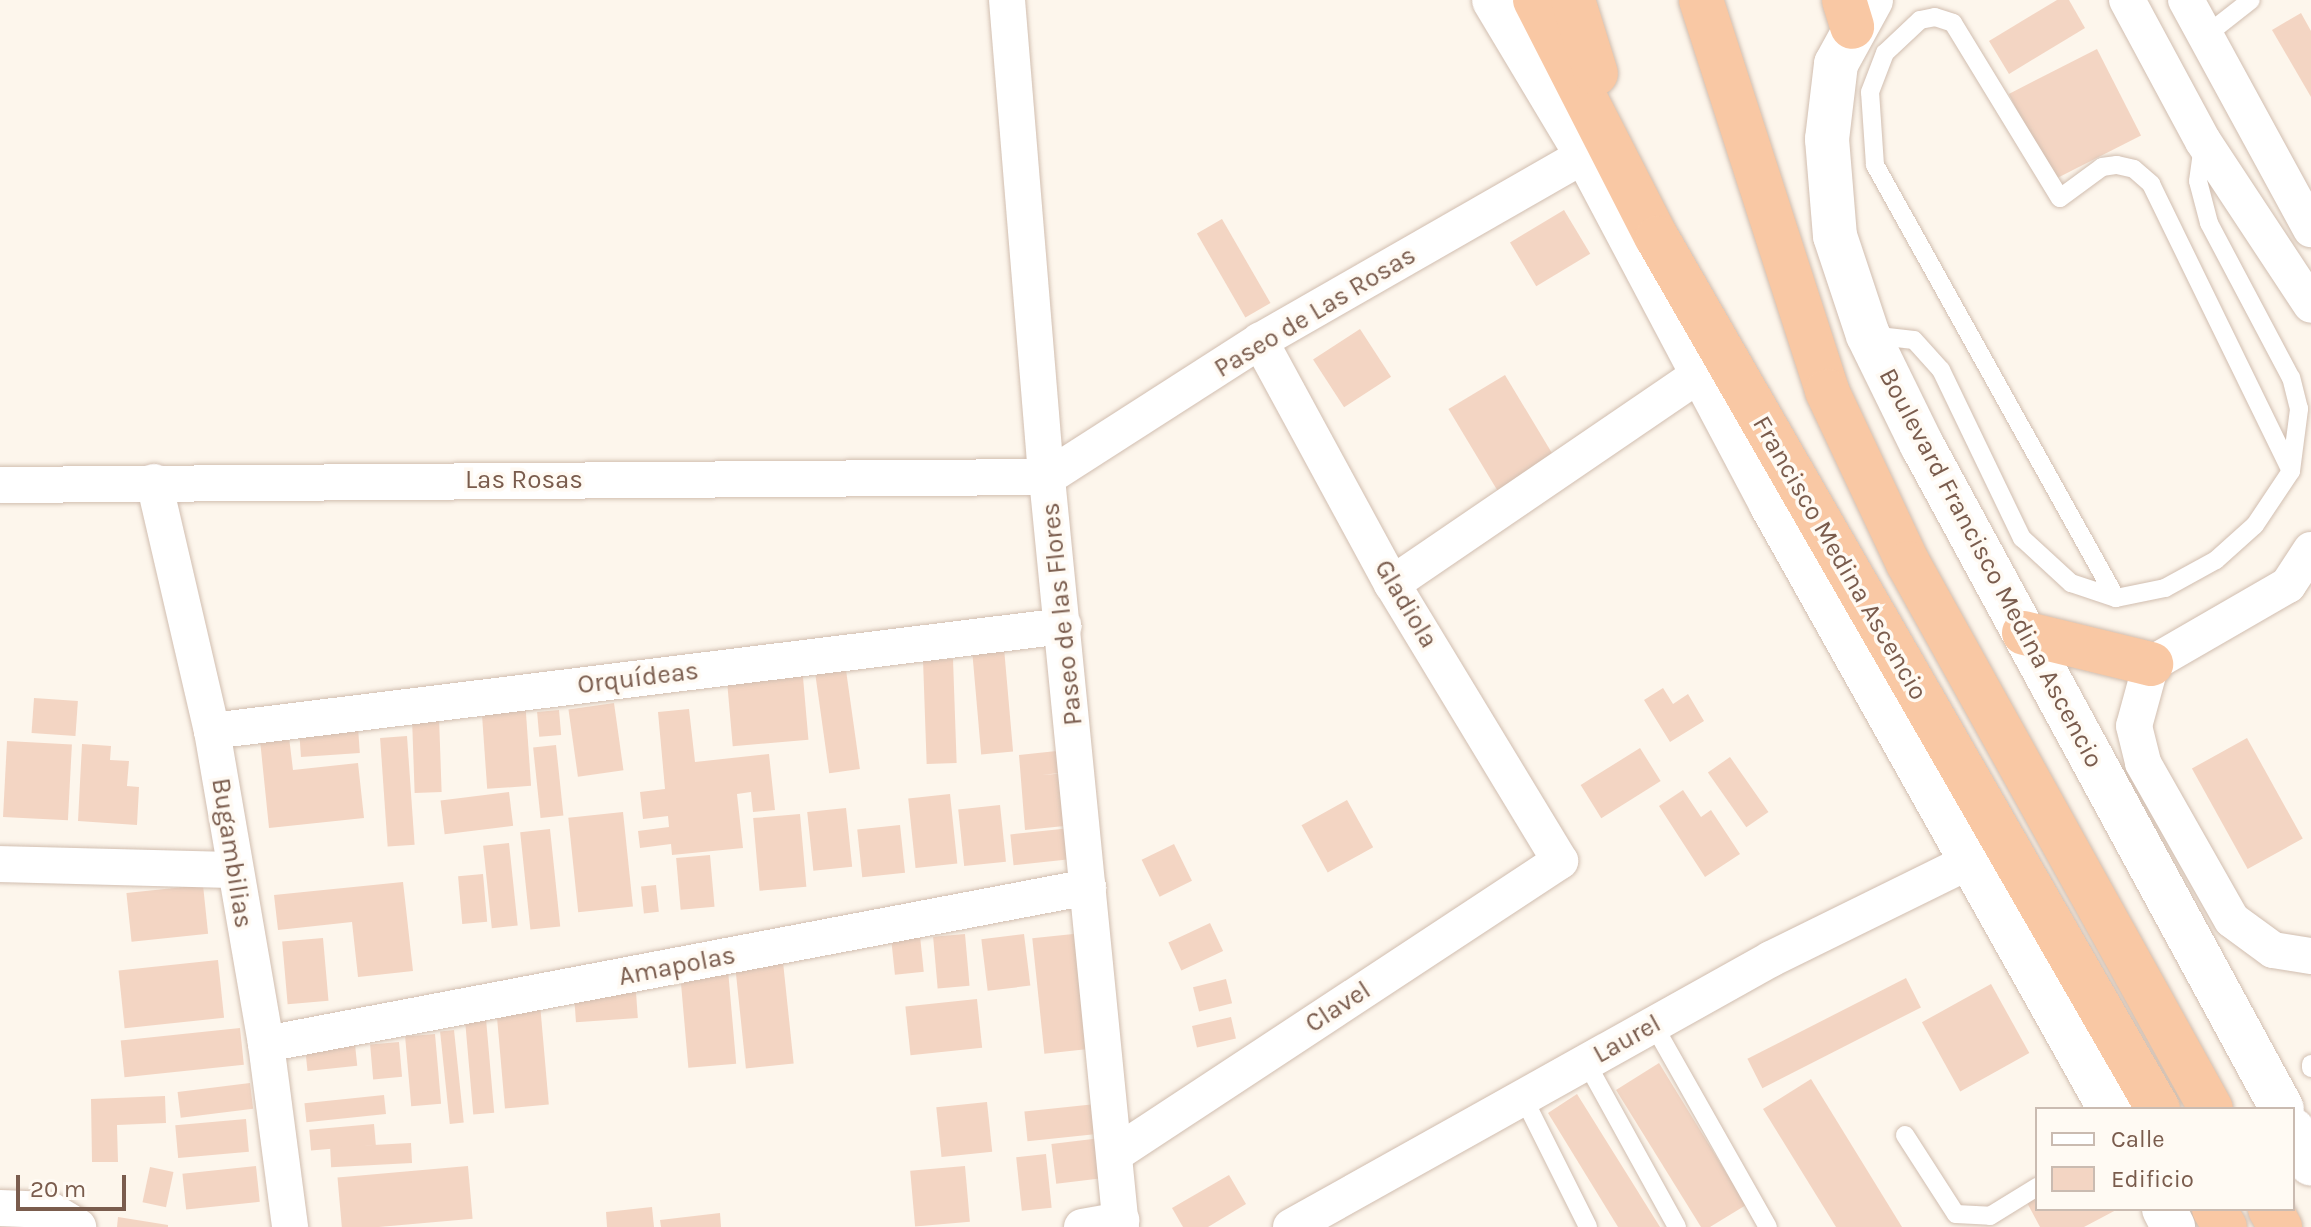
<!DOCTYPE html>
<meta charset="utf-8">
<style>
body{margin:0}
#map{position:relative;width:2311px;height:1227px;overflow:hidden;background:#fdf6ec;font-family:Karla,sans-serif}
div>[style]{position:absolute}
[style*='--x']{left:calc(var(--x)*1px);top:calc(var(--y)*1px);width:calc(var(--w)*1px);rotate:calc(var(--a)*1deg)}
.building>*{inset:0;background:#f3d5c3;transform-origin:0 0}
.roads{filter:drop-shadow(0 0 2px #d1beb0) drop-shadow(0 0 2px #d1beb0)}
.service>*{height:18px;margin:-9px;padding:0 9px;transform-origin:9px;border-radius:9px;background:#fff}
.minor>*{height:36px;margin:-18px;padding:0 18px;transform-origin:18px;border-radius:18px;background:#fff}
.secondary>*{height:44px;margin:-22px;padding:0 22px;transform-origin:22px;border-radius:22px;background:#fff}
.trunk>*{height:44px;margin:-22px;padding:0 22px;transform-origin:22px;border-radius:22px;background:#f9c8a4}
span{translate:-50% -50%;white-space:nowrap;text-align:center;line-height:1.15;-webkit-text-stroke:7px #fffaf3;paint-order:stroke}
.street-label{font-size:26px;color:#7a5c4d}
.legend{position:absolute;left:2035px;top:1107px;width:260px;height:104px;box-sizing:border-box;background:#fffaf3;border:2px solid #cabbb1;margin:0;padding:10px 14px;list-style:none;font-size:24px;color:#7a5c4d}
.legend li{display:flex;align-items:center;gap:16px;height:40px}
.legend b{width:40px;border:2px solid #cabbb1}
.scale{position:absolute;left:16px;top:1175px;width:110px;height:36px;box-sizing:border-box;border:4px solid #7a5c4d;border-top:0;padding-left:10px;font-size:24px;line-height:28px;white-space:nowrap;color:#7a5c4d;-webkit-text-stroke:6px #fffaf3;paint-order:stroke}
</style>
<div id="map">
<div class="building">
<div style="clip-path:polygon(2057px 0,2069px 0,2085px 28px,2009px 74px,1989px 41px)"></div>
<div style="clip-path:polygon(2301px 13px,2311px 31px,2311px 97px,2272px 30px)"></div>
<div style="left:2097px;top:49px;width:97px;height:99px;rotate:63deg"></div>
<div style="left:1564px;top:210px;width:51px;height:63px;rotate:59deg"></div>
<div style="left:1222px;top:219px;width:97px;height:29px;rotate:60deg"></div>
<div style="left:1360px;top:329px;width:57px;height:56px;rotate:57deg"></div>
<div style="left:1505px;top:375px;width:101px;height:66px;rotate:59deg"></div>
<div style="left:1004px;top:648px;width:104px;height:32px;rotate:85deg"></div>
<div style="left:953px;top:659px;width:104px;height:30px;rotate:88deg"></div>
<div style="left:845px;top:663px;width:107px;height:31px;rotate:82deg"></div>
<div style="left:802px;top:666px;width:74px;height:76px;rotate:85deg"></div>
<div style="clip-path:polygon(1663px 688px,1673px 704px,1688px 694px,1704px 721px,1670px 742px,1644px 700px)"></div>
<div style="left:34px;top:698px;width:44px;height:35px;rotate:4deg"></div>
<div style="left:525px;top:699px;width:87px;height:44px;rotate:86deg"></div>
<div style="left:614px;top:703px;width:68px;height:46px;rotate:82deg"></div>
<div style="clip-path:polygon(689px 709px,695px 762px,769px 754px,775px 810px,753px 812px,751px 792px,737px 794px,743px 848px,672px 855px,671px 844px,640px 848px,638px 831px,669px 827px,668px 816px,643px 819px,640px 792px,665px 789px,658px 712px)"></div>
<div style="left:559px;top:710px;width:25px;height:22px;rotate:85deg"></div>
<div style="left:439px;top:717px;width:75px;height:27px;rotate:88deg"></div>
<div style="left:358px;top:727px;width:26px;height:59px;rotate:86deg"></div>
<div style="left:407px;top:736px;width:109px;height:27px;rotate:86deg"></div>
<div style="clip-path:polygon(289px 737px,293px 770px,358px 763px,364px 818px,269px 828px,260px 740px)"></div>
<div style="left:2247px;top:738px;width:115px;height:63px;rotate:61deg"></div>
<div style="left:7px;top:741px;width:65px;height:76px;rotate:3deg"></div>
<div style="clip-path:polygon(82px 744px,111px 746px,110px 760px,129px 761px,127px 786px,139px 787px,137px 825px,78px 821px)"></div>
<div style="left:556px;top:745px;width:71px;height:23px;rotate:84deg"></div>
<div style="left:1640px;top:748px;width:39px;height:70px;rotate:58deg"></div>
<div style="clip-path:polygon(1066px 750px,1068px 772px,1042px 775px,1068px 773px,1074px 825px,1025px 830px,1019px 755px)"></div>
<div style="left:1730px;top:757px;width:67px;height:27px;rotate:55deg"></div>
<div style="clip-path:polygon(1683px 790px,1701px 817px,1711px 810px,1740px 854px,1705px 877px,1659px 806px)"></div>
<div style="left:509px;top:792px;width:34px;height:69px;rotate:83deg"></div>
<div style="left:950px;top:794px;width:70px;height:42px;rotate:84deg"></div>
<div style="left:1347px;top:800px;width:54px;height:52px;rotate:61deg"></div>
<div style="left:1000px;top:805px;width:57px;height:42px;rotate:84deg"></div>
<div style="left:846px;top:808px;width:59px;height:39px;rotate:84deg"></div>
<div style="left:623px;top:812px;width:95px;height:55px;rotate:84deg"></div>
<div style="left:800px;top:814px;width:73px;height:47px;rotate:85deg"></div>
<div style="left:900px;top:825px;width:48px;height:43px;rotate:84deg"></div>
<div style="left:1071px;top:828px;width:31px;height:61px;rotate:84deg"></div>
<div style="left:550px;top:829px;width:98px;height:30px;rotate:84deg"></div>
<div style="left:509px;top:843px;width:83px;height:26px;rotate:84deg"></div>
<div style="left:1174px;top:844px;width:41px;height:36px;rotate:64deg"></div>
<div style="left:710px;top:855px;width:52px;height:34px;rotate:85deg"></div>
<div style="left:483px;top:874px;width:48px;height:25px;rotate:85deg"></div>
<div style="clip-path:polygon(403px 882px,413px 971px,358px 977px,352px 922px,278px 930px,274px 895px)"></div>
<div style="left:203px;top:885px;width:49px;height:77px;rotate:84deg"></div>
<div style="left:656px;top:885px;width:27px;height:15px;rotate:84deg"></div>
<div style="left:1210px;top:923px;width:31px;height:46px;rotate:65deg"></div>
<div style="left:1083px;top:933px;width:116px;height:51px;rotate:84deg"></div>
<div style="left:965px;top:934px;width:52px;height:32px;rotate:85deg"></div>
<div style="left:1024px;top:934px;width:52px;height:43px;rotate:83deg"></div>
<div style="left:920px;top:936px;width:36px;height:29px;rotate:84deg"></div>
<div style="left:323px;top:938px;width:63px;height:41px;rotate:85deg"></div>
<div style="left:218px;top:960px;width:58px;height:100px;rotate:84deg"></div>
<div style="left:783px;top:962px;width:102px;height:48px;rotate:84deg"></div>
<div style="left:728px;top:970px;width:94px;height:48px;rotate:85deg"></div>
<div style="left:1906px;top:978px;width:33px;height:178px;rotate:63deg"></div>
<div style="left:1226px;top:979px;width:25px;height:34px;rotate:76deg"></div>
<div style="left:1991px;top:984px;width:79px;height:79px;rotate:61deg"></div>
<div style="left:636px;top:992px;width:26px;height:62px;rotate:86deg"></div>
<div style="left:977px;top:999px;width:49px;height:72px;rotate:84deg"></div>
<div style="left:540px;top:1004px;width:101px;height:44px;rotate:85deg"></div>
<div style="left:1231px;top:1017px;width:22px;height:40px;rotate:77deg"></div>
<div style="left:486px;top:1019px;width:94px;height:21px;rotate:85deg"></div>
<div style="left:240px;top:1028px;width:37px;height:120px;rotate:84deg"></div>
<div style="left:454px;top:1030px;width:93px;height:14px;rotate:84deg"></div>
<div style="left:435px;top:1034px;width:70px;height:30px;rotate:85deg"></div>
<div style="left:354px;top:1035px;width:31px;height:50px;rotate:84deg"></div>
<div style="left:399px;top:1042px;width:35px;height:29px;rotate:85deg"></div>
<div style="clip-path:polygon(1659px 1063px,1746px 1205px,1710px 1227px,1701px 1227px,1616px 1090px)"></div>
<div style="clip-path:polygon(1811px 1079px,1902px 1227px,1836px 1227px,1763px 1109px)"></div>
<div style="left:250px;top:1083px;width:26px;height:73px;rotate:83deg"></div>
<div style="clip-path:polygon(1577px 1094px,1660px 1227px,1618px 1227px,1548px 1113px)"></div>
<div style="left:384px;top:1095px;width:19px;height:80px;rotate:84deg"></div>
<div style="clip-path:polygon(165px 1096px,166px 1123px,117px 1125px,118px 1162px,92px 1162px,91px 1099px)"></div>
<div style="left:987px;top:1102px;width:50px;height:51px;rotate:84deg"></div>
<div style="left:1096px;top:1104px;width:30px;height:72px;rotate:84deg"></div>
<div style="left:246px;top:1119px;width:33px;height:71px;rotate:85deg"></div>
<div style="left:374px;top:1124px;width:21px;height:65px;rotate:85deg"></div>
<div style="left:1101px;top:1138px;width:40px;height:50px;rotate:83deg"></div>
<div style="left:411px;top:1143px;width:20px;height:81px;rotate:87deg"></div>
<div style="left:1046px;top:1154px;width:54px;height:30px;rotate:84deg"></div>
<div style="left:256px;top:1166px;width:36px;height:74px;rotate:84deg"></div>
<div style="left:468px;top:1166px;width:53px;height:131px;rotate:85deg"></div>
<div style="left:965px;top:1166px;width:56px;height:55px;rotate:85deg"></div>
<div style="left:150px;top:1167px;width:24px;height:36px;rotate:12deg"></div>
<div style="clip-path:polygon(1229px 1175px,1246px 1204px,1208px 1227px,1183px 1227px,1172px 1208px)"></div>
<div style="clip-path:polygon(2037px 1190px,2037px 1209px,2118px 1209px,2084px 1227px,2040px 1227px,2024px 1197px)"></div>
<div style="clip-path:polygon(652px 1207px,654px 1227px,607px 1227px,606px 1212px)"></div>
<div style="clip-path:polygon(720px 1213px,721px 1227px,661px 1227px,660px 1220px)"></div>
<div style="clip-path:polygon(118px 1217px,168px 1225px,168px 1227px,117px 1227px)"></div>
</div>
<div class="roads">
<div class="service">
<div style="--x:2205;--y:36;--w:58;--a:-38"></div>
<div style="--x:1870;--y:335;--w:44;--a:6.5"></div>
<div style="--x:1914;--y:340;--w:40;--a:48"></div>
<div style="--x:1941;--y:370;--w:187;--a:64.3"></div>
<div style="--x:2022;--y:538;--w:67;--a:42.6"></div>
<div style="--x:2071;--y:583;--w:47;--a:18.4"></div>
<div style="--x:2116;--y:598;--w:50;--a:-11.5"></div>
<div style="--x:2165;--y:588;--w:58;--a:-28.8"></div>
<div style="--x:2216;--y:560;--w:52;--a:-41.9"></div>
<div style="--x:2255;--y:525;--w:65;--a:-56.3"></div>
<div style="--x:2291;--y:471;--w:63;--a:-82.6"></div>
<div style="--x:2299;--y:409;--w:32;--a:-104"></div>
<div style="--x:2291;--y:378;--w:175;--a:-117.9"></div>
<div style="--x:2209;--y:223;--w:43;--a:-104.7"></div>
<div style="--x:2198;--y:181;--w:37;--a:-82"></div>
<div style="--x:2116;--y:598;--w:496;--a:-119.1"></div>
<div style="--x:1875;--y:165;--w:73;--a:-93.9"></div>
<div style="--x:1870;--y:92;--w:42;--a:-69"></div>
<div style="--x:1885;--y:53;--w:48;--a:-43.3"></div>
<div style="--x:1920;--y:20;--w:15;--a:-11"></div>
<div style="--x:1935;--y:17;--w:19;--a:18"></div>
<div style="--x:1953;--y:23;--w:205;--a:58.6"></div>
<div style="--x:2060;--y:198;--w:52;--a:-36.4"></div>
<div style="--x:2102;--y:167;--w:15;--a:-8"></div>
<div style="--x:2117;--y:165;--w:17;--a:13"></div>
<div style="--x:2134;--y:169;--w:23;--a:41"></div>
<div style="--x:2151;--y:184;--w:319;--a:64"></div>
<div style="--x:1653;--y:1024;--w:233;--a:60.5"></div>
<div style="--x:1586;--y:1062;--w:188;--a:61.1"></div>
<div style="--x:2311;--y:1064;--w:4;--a:90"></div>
<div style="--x:1523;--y:1097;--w:145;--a:63.4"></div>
<div style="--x:1905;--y:1135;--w:94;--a:57.2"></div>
<div style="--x:1956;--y:1214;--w:34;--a:3"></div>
<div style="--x:1990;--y:1216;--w:55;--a:-31.7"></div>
</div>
<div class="minor">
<div style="--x:1007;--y:0;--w:460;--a:85.3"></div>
<div style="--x:1045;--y:458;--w:773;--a:84.36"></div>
<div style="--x:2127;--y:0;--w:160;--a:61.7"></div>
<div style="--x:2203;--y:141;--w:196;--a:56.6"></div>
<div style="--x:2186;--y:0;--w:261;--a:61.4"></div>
<div style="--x:154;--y:482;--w:256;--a:76.9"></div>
<div style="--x:212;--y:731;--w:318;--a:80.2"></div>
<div style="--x:266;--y:1044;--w:185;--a:82.5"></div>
<div style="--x:0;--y:485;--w:1048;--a:-0.44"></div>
<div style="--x:1048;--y:477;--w:252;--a:-32.7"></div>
<div style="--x:1260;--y:341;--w:376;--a:-29.8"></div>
<div style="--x:2311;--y:550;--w:42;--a:123.3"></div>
<div style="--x:2288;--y:585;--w:158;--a:150"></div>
<div style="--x:2151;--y:664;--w:64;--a:105.3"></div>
<div style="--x:2134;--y:726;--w:38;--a:76"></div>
<div style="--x:2143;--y:763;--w:180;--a:60.5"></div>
<div style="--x:2232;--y:920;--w:51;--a:36.2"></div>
<div style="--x:2273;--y:950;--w:38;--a:9"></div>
<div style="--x:1392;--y:584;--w:374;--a:-34.3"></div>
<div style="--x:212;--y:731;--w:858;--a:-7.03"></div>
<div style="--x:0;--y:864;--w:233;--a:1.5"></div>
<div style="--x:266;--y:1044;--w:837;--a:-10.81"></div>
<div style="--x:1115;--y:1154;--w:533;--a:-33.36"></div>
<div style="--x:1560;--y:861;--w:324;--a:-121.2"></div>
<div style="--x:1392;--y:584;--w:277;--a:-118.5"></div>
<div style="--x:0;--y:1208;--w:50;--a:2.3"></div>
<div style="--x:50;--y:1210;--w:33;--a:31"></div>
<div style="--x:1082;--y:1227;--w:40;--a:-10"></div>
<div style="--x:1291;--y:1227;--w:550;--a:-29.18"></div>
<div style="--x:1771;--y:959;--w:220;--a:-26.2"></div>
</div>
<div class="secondary">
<div style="--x:1494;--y:0;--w:179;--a:59.1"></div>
<div style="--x:1586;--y:154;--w:396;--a:62.1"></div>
<div style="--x:1771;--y:504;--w:694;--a:60.74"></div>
<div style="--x:1871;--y:0;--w:73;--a:118.7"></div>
<div style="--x:1836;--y:64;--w:76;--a:96.8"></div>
<div style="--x:1827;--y:139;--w:97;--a:85.3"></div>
<div style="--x:1835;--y:236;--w:104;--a:71.6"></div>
<div style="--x:1868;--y:335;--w:123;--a:63.9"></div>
<div style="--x:1922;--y:445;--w:755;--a:61.53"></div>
<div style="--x:2293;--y:1130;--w:38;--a:62"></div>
<div style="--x:2164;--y:1209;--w:20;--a:63"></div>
</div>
<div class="trunk">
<div style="--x:1535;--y:0;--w:267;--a:62.9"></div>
<div style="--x:1657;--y:238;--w:1005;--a:60.09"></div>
<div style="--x:1573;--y:0;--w:77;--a:72.7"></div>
<div style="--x:1701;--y:0;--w:411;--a:72.1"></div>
<div style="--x:1827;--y:391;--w:190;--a:64.8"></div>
<div style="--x:1908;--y:563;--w:624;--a:60.97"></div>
<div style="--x:1844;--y:0;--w:28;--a:73"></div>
<div style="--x:2024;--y:633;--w:131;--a:13.7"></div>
<div style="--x:2214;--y:1209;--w:21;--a:59"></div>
<div style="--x:2270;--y:1209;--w:21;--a:61"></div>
</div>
</div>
<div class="street-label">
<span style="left:1315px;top:312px;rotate:-31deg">Paseo de Las Rosas</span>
<span style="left:524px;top:480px">Las Rosas</span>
<span style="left:1840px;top:558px;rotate:60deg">Francisco Medina Ascencio</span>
<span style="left:1991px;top:568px;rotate:62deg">Boulevard Francisco Medina Ascencio</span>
<span style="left:1406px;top:604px;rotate:59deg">Gladiola</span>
<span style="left:1062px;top:614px;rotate:-96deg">Paseo de las Flores</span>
<span style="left:638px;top:678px;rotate:-7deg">Orquídeas</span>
<span style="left:232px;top:853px;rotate:81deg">Bugambilias</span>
<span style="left:677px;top:966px;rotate:-11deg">Amapolas</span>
<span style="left:1338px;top:1007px;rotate:-33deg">Clavel</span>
<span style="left:1627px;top:1039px;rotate:-29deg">Laurel</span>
</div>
<ul class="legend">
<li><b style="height:10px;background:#fff"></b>Calle</li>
<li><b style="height:22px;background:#f3d5c3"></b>Edificio</li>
</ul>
<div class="scale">20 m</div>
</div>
